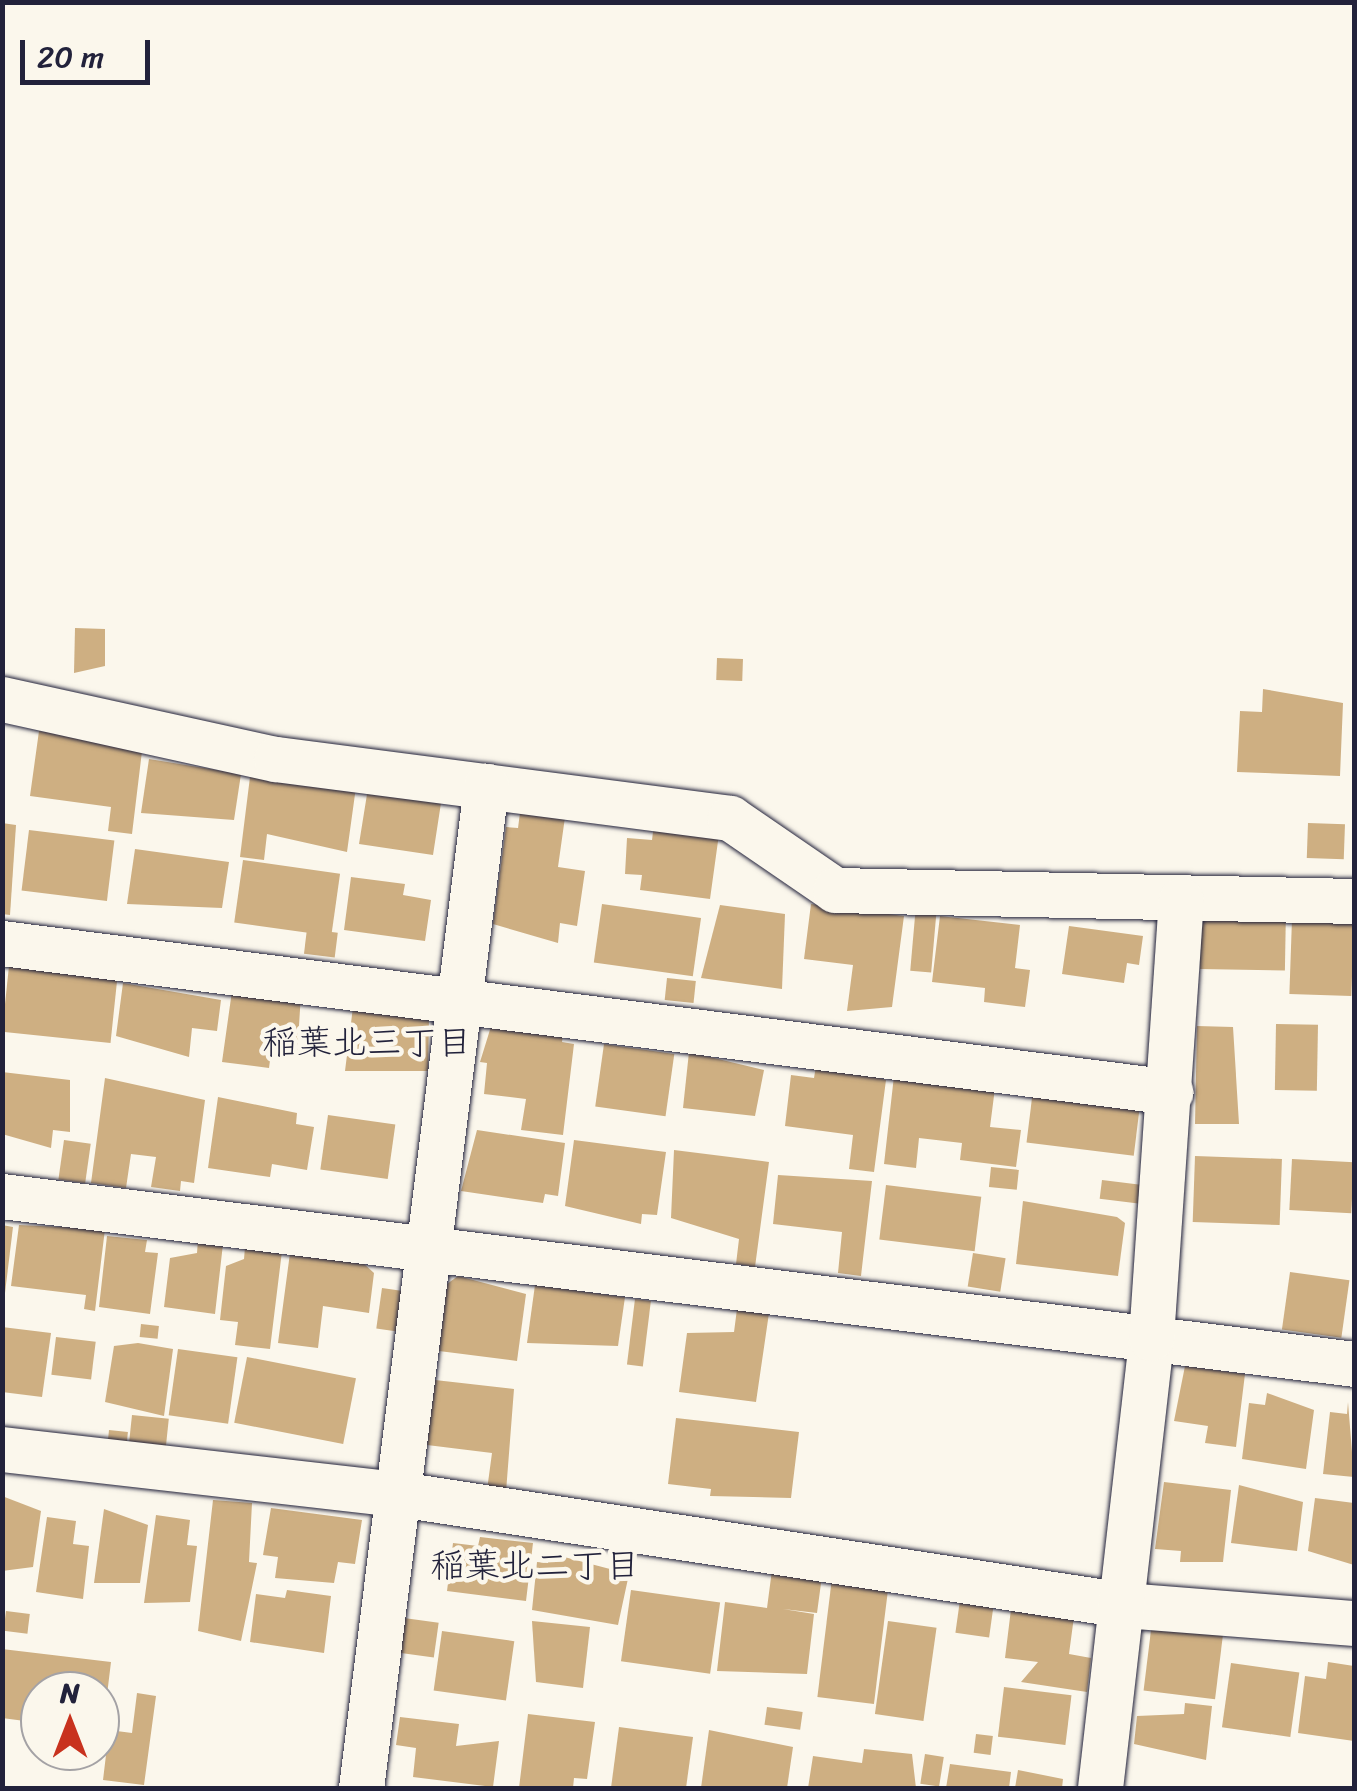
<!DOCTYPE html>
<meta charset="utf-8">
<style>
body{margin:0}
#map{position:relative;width:1357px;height:1791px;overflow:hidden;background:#fbf7ec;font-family:Sriracha,"Klee One",sans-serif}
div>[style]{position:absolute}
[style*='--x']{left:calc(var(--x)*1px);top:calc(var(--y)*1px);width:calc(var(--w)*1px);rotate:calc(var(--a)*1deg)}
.building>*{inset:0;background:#ceaf82;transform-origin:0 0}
.roads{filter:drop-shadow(0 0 2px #22223b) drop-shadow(0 0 2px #22223b)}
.minor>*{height:45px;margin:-22.5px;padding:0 22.5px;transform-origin:22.5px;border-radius:22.5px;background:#fbf7ec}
span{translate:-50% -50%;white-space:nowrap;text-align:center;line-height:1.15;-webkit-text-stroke:9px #fbf7ec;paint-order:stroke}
.neighbourhood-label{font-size:35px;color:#22223b}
.frame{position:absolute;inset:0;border:5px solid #22223b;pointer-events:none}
.north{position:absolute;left:20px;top:1671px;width:100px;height:100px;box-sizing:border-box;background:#fbf7ec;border:2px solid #a4a2a5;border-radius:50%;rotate:0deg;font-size:28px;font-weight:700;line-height:40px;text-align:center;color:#22223b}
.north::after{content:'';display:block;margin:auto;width:35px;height:45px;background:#c8321e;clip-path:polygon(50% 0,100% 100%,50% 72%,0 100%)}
.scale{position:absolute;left:20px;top:40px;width:130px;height:45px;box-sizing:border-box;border:5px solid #22223b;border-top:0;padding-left:12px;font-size:30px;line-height:35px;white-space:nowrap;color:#22223b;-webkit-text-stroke:8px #fbf7ec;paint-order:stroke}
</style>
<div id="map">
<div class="building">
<div style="clip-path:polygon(75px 628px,105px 629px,105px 666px,74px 673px)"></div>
<div style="left:717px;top:658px;width:26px;height:22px;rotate:2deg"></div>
<div style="clip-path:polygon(1263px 689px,1343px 703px,1340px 776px,1237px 772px,1240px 711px,1262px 712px)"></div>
<div style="clip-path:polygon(39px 731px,143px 743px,132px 834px,108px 831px,111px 807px,30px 796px)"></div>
<div style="clip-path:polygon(149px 759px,241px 774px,234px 820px,141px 813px)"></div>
<div style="clip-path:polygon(251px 769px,356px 787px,347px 852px,267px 834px,264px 860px,240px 857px)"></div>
<div style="clip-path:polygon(368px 788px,429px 793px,428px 802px,441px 803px,433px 855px,359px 844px)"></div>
<div style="clip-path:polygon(521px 805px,566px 810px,558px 867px,585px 871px,577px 926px,560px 923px,558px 943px,493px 924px,506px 827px,518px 828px)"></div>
<div style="clip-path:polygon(2px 823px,16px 825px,10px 915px,2px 914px)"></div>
<div style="left:1308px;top:823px;width:37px;height:35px;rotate:2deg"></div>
<div style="clip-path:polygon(654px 824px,719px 834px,710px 899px,640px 890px,642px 875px,625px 874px,627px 838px,652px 840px)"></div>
<div style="left:29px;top:830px;width:86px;height:61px;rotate:7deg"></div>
<div style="clip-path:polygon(135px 849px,229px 862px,222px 908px,127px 904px)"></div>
<div style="left:243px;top:860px;width:98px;height:63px;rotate:8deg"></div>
<div style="clip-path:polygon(351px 877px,405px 884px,403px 895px,431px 900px,425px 941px,344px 930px)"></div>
<div style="left:602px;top:904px;width:100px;height:59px;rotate:8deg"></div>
<div style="clip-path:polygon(811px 904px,904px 916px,892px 1007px,847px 1011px,853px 965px,804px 959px)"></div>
<div style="clip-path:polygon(720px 905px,785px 914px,782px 989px,701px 978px)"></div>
<div style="left:916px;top:905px;width:21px;height:66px;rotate:5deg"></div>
<div style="left:1201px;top:907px;width:85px;height:62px;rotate:1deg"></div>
<div style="clip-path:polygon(940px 916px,1020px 925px,1015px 968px,1030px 970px,1025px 1007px,984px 1002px,985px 988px,932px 982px)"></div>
<div style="left:1292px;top:919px;width:62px;height:75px;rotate:2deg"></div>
<div style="clip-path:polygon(1069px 926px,1143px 936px,1139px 965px,1127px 963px,1124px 983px,1062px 974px)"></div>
<div style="left:307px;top:929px;width:31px;height:25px;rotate:7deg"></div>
<div style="left:9px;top:966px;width:109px;height:66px;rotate:6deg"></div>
<div style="left:667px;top:978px;width:29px;height:22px;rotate:6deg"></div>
<div style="clip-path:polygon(123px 983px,221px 1000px,217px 1031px,192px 1028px,189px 1057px,116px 1036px)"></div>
<div style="clip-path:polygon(232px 991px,301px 994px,297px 1057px,271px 1053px,269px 1068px,222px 1062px)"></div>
<div style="clip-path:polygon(353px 1007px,429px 1018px,428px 1071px,345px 1071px)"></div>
<div style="clip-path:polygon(493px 1020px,564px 1028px,562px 1042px,574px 1044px,563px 1135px,521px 1130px,526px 1099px,484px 1094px,487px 1063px,480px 1062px)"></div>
<div style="left:1276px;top:1024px;width:42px;height:66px;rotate:1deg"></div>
<div style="clip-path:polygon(1197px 1026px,1233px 1027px,1239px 1124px,1195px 1124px)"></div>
<div style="left:604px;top:1044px;width:71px;height:63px;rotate:8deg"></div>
<div style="clip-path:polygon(689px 1052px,764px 1070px,755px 1116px,683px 1108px)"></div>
<div style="clip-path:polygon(817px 1060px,886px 1080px,874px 1172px,849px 1169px,853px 1135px,785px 1126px,791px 1075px,814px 1078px)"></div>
<div style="clip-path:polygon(2px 1072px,70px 1080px,70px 1132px,53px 1130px,51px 1148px,2px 1134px)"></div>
<div style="clip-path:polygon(894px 1076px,995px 1088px,990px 1127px,1021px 1130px,1016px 1167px,960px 1160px,962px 1143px,919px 1138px,916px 1168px,884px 1164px)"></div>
<div style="clip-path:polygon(105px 1078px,205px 1100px,194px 1183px,181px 1181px,180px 1191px,151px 1187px,156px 1157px,131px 1154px,126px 1188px,91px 1183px)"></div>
<div style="left:1033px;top:1090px;width:108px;height:53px;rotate:7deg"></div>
<div style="clip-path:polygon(218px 1097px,297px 1113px,296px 1124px,314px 1127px,307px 1170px,272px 1164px,270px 1177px,208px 1168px)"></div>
<div style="left:328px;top:1115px;width:68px;height:55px;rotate:8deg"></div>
<div style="clip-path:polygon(477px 1130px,565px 1143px,558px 1196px,545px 1194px,543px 1203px,461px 1191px)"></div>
<div style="left:64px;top:1140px;width:27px;height:40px;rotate:8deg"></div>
<div style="clip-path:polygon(574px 1140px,666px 1152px,657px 1215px,642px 1214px,641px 1224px,565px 1206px)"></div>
<div style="clip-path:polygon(674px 1150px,769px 1162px,755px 1267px,736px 1264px,739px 1239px,671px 1218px)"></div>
<div style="left:1195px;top:1156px;width:87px;height:66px;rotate:2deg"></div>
<div style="left:1292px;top:1159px;width:62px;height:51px;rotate:3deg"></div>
<div style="left:991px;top:1167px;width:28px;height:20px;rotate:6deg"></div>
<div style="clip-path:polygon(778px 1175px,872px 1181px,861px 1276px,838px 1273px,842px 1232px,773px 1224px)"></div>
<div style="left:1102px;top:1180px;width:47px;height:19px;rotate:7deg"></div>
<div style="left:886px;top:1185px;width:96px;height:55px;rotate:7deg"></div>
<div style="clip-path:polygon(1023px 1201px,1117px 1217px,1125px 1223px,1118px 1276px,1016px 1264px)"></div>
<div style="clip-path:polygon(2px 1225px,13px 1227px,5px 1293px,2px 1292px)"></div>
<div style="clip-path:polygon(19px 1225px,105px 1229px,95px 1311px,84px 1309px,86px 1295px,11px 1286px)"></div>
<div style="clip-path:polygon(107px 1236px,147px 1240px,145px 1252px,158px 1253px,150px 1314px,99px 1307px)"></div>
<div style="clip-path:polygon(198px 1240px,223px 1244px,215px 1314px,164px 1307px,170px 1258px,197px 1253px)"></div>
<div style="clip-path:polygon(245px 1247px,282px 1251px,270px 1349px,235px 1345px,238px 1322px,220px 1320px,226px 1266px,244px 1259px)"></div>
<div style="clip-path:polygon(290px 1253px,363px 1263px,374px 1273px,369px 1313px,323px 1306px,318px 1348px,278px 1343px)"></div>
<div style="left:973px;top:1253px;width:33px;height:34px;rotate:9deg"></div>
<div style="left:1290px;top:1272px;width:60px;height:58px;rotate:8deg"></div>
<div style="clip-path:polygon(458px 1276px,526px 1294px,517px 1361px,439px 1351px,447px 1284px)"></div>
<div style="clip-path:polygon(535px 1285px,625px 1297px,618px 1346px,527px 1343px)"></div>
<div style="left:382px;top:1288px;width:21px;height:41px;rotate:8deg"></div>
<div style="left:635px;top:1299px;width:16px;height:66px;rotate:7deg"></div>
<div style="clip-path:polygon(737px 1309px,769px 1313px,756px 1402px,679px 1392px,687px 1333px,734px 1332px)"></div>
<div style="left:141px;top:1324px;width:18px;height:13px;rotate:6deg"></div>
<div style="clip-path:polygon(2px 1327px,51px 1333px,42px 1397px,2px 1392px)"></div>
<div style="left:56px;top:1337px;width:40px;height:38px;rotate:7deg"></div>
<div style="clip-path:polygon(138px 1343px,173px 1349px,164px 1416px,105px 1402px,114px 1346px)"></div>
<div style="left:178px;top:1349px;width:60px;height:67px;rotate:8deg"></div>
<div style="left:247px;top:1357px;width:111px;height:67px;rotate:11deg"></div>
<div style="clip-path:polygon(1185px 1366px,1245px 1374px,1236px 1447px,1205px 1443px,1208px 1426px,1174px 1421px)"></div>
<div style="clip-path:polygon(435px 1380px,514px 1389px,506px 1492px,487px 1490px,492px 1453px,427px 1445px)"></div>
<div style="clip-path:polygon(1267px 1393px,1314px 1410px,1306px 1469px,1242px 1459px,1249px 1403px,1265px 1405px)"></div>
<div style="clip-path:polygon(1348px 1402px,1354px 1477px,1323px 1474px,1330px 1412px,1347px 1414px)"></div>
<div style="left:132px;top:1415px;width:37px;height:32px;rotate:6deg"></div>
<div style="clip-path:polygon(676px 1418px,799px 1432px,791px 1498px,710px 1496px,711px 1489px,668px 1484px)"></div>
<div style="left:109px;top:1430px;width:19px;height:14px;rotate:6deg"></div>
<div style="clip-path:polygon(1164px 1482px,1231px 1490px,1223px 1562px,1180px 1562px,1181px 1551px,1155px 1549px)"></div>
<div style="clip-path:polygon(1239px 1485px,1303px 1502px,1297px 1551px,1231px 1543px)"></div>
<div style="clip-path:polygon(2px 1496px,41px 1511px,33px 1567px,2px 1571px)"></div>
<div style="clip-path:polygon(1315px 1498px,1354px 1503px,1354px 1565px,1308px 1551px)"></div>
<div style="clip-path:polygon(213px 1500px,252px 1503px,249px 1562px,257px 1563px,241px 1641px,198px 1631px)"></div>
<div style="clip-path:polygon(271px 1508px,362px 1520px,355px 1564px,338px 1562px,334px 1583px,275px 1578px,278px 1557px,263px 1555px)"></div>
<div style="clip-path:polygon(104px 1509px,148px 1525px,140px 1583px,94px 1583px)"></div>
<div style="clip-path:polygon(156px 1515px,190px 1520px,187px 1545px,197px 1546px,190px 1602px,144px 1603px)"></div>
<div style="clip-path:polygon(47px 1517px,76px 1521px,73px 1544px,89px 1546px,83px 1599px,36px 1592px)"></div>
<div style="clip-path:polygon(480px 1537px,533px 1543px,526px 1601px,447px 1591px,453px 1543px,478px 1546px)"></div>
<div style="clip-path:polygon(549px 1553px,629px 1574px,618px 1625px,532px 1610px,537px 1562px,548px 1563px)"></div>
<div style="clip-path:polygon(772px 1570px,822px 1576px,817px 1613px,783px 1609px,814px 1614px,807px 1674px,717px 1671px,725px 1602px,767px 1608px)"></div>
<div style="left:832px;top:1578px;width:57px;height:120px;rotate:7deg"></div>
<div style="clip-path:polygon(287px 1590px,331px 1596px,324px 1653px,250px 1642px,256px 1594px,285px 1598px)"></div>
<div style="left:631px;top:1590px;width:90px;height:72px;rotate:8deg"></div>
<div style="left:960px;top:1600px;width:34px;height:33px;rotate:8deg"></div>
<div style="clip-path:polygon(1012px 1601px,1075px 1609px,1069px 1654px,1091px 1658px,1087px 1692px,1021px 1682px,1038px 1662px,1005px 1658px)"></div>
<div style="left:6px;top:1611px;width:24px;height:20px;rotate:7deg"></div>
<div style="left:404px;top:1618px;width:35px;height:35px;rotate:8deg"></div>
<div style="clip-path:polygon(532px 1621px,590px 1627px,583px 1688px,536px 1682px)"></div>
<div style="left:888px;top:1621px;width:49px;height:94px;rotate:8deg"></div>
<div style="left:1152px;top:1622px;width:72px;height:69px;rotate:7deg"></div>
<div style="left:442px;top:1631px;width:73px;height:60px;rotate:8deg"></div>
<div style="clip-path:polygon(2px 1649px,111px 1662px,102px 1736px,100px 1691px,40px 1691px,40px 1723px,2px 1718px)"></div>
<div style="clip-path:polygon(1328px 1662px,1354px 1666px,1354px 1741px,1298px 1733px,1305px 1676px,1326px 1679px)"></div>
<div style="left:1231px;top:1663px;width:69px;height:65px;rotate:8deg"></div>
<div style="left:1004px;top:1687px;width:68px;height:50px;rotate:7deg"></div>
<div style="clip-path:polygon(137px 1693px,156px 1696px,144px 1785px,103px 1780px,109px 1730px,132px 1733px)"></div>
<div style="clip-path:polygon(1185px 1703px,1212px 1706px,1206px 1760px,1134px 1744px,1137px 1716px,1184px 1714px)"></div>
<div style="left:767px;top:1707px;width:36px;height:18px;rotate:8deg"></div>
<div style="clip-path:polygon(528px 1714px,595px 1722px,587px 1779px,574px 1778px,573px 1788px,519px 1788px)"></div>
<div style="clip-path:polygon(400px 1717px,459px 1724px,456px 1746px,499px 1741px,493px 1787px,413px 1777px,416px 1748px,396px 1745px)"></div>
<div style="clip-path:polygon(619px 1727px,693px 1737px,686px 1788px,611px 1788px)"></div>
<div style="clip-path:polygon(709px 1730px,793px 1747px,787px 1788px,701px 1788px)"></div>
<div style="left:976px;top:1734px;width:17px;height:19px;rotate:7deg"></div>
<div style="clip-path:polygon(864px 1749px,912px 1754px,916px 1788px,808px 1788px,813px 1756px,862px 1763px)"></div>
<div style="left:925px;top:1754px;width:19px;height:30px;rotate:9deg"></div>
<div style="clip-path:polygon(950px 1764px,1011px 1772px,1009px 1788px,946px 1788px)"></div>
<div style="clip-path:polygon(1018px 1770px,1063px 1779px,1062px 1788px,1015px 1788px)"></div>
</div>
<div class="roads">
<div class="minor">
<div style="--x:2;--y:699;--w:280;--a:12.4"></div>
<div style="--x:276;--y:759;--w:458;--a:7.4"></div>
<div style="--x:730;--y:818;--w:127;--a:34.4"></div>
<div style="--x:835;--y:890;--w:519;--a:1.21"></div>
<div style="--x:2;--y:943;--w:1178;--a:7.26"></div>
<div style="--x:2;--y:1196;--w:1362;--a:7.08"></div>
<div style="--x:2;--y:1449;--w:400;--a:6.5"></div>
<div style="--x:399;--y:1494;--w:733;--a:8.7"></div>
<div style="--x:1124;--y:1605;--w:231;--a:4.5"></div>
<div style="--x:361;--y:1788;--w:1010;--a:-82.89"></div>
<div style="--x:1100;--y:1788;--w:453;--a:-83.5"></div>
<div style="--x:1151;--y:1338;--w:439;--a:-86.1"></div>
</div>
</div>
<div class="neighbourhood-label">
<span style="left:367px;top:1042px">稲葉北三丁目</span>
<span style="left:535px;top:1565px">稲葉北二丁目</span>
</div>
<div class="frame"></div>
<div class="north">N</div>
<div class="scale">20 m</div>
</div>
